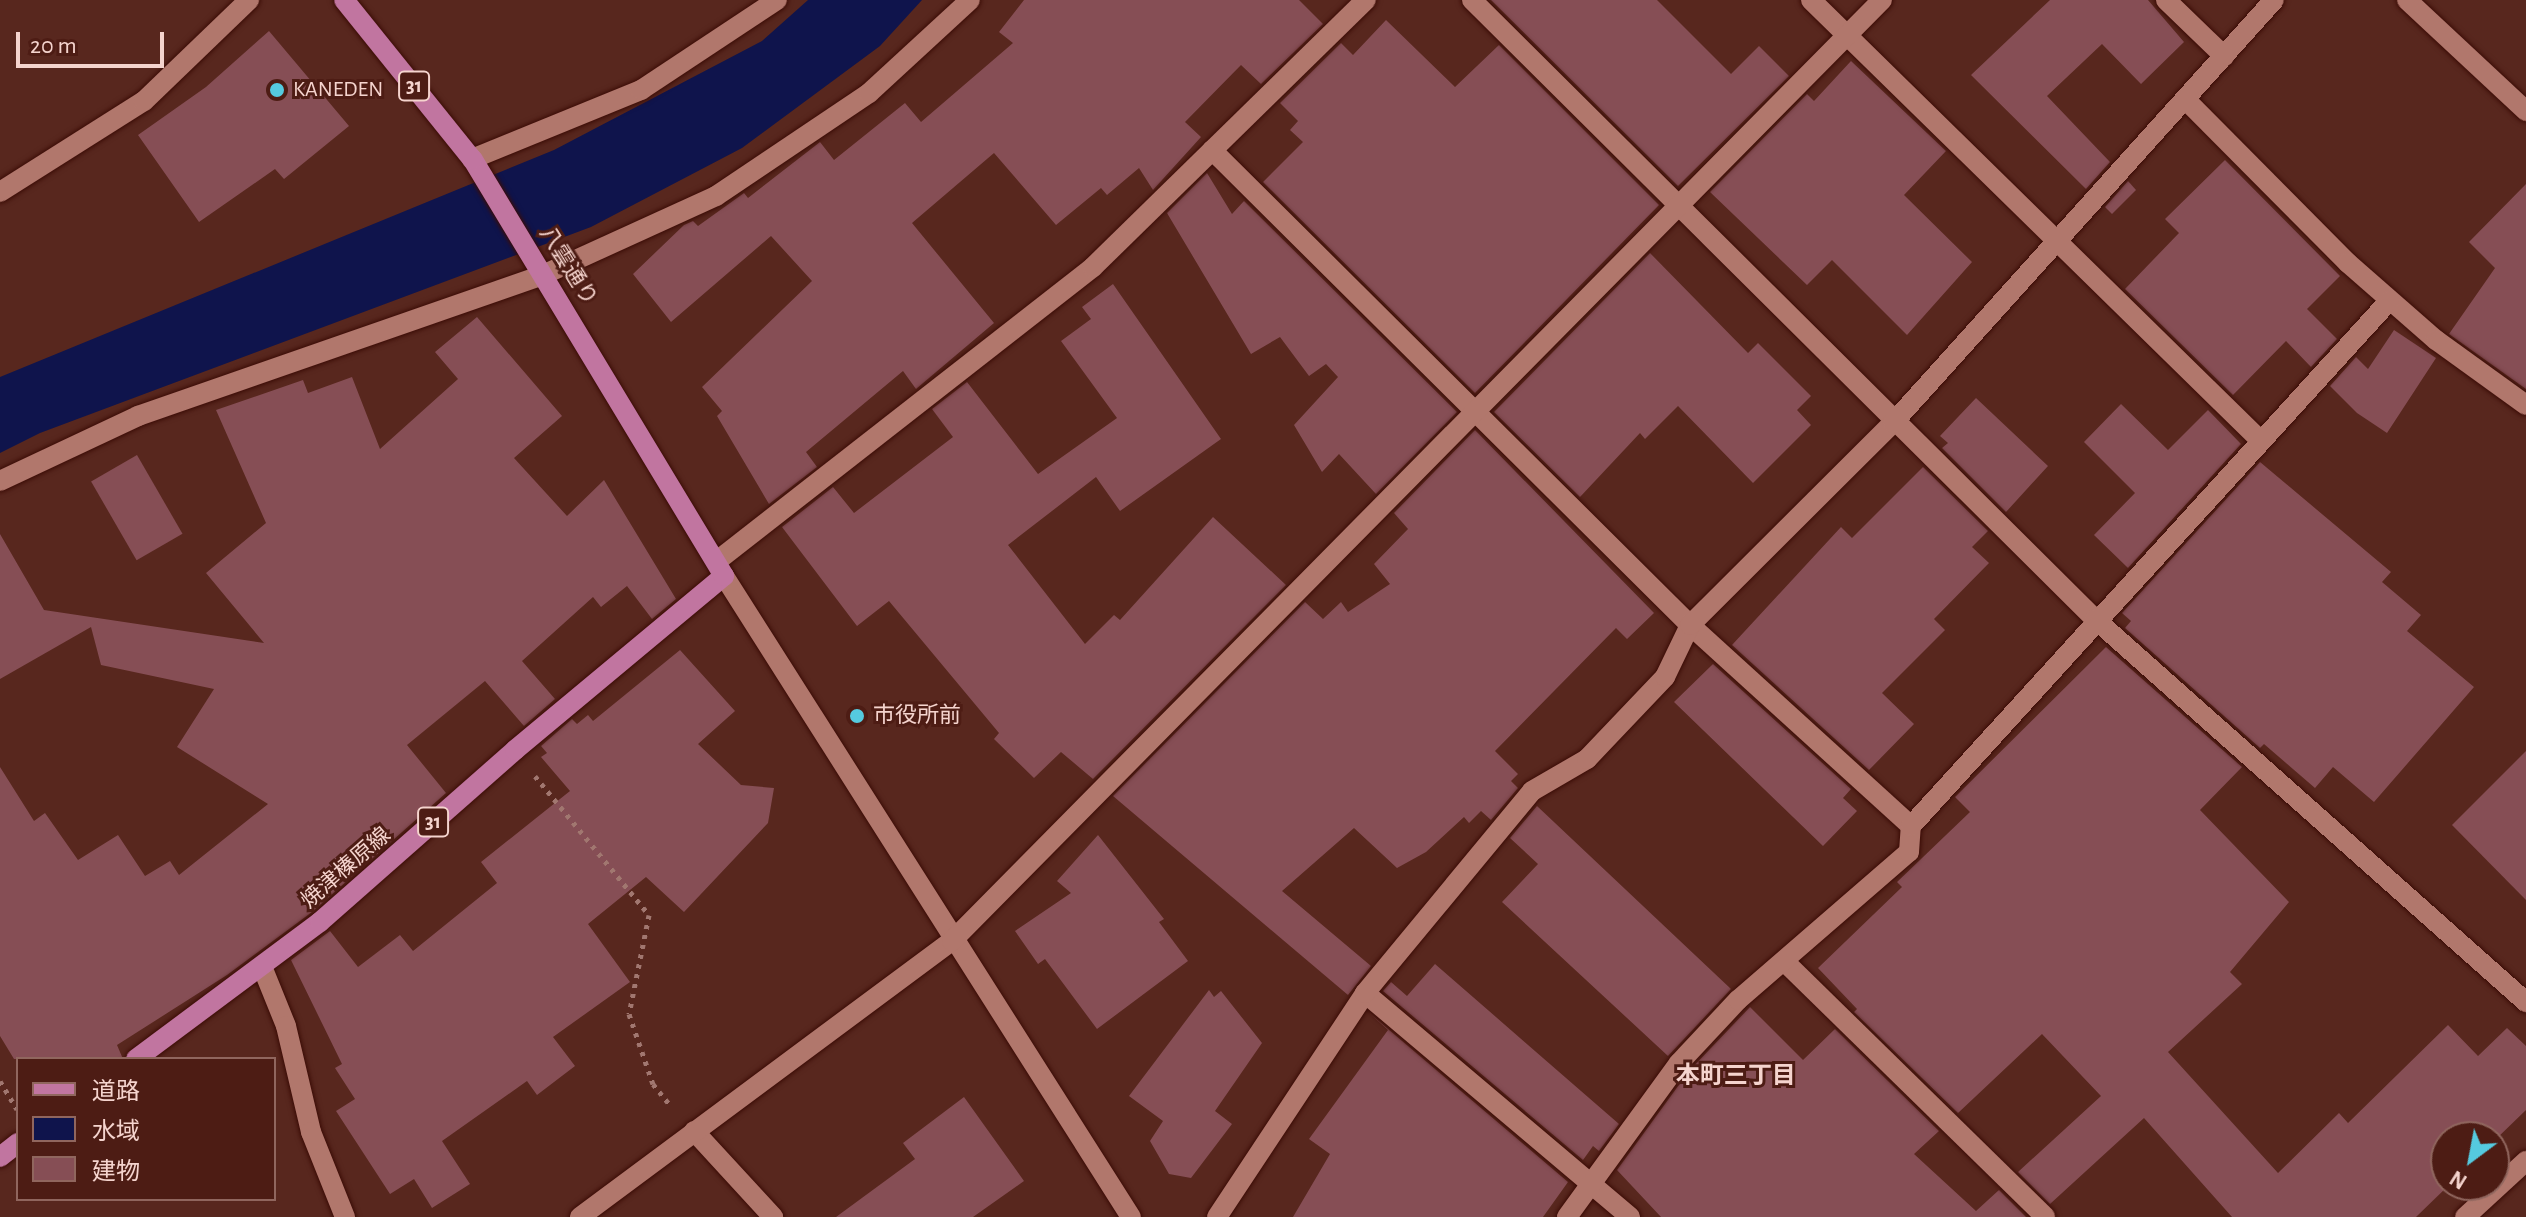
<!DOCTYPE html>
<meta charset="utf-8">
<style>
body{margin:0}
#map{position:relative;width:2526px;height:1217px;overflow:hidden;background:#58271e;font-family:"Alegreya Sans","Noto Sans JP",sans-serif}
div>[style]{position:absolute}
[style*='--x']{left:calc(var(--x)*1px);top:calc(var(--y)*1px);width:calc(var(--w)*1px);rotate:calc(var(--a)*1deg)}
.water>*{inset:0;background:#0f144c}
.building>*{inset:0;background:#864e55;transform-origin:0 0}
.path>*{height:5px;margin-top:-2.5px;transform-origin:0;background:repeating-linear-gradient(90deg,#a17770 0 4px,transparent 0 10px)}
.roads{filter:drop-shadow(0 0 2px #3b0c06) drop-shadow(0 0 2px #3b0c06)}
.minor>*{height:20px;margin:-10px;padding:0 10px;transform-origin:10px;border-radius:10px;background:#b1776c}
.major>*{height:20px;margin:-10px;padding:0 10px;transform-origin:10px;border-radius:10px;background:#c175a0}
.dots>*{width:22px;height:22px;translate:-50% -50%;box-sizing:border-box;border:4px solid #4d1c14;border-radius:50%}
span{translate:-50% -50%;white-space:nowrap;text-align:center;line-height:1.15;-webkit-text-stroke:6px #4d1c14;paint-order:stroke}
.shield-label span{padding:2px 6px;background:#4d1c14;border:2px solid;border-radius:6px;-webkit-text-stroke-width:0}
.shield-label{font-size:20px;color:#f5d4ce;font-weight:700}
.poi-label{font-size:22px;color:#f5d4ce}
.left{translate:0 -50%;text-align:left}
.street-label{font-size:22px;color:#f5d4ce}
.neighbourhood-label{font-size:24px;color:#f5d4ce;font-weight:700}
.legend{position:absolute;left:16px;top:1057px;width:260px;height:144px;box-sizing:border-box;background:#4d1c14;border:2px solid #90665e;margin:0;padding:10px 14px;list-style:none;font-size:24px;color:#f5d4ce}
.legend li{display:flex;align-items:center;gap:16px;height:40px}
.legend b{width:40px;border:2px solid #90665e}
.north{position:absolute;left:2430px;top:1121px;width:80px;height:80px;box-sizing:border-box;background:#4d1c14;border:2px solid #90665e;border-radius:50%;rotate:212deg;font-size:22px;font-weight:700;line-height:32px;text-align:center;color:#f5d4ce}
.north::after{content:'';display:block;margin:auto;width:28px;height:36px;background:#55cadf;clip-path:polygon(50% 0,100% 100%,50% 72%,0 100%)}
.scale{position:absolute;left:16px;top:32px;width:148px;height:36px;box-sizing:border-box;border:4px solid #f5d4ce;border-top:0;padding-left:10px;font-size:24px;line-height:28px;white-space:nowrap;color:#f5d4ce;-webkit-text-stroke:6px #4d1c14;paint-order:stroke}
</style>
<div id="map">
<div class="water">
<div style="clip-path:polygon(808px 0,922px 0,880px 46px,742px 148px,591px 227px,40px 433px,0 453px,0 377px,554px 150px,762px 41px)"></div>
</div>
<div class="building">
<div style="clip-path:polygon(1024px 0,1299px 0,1323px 24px,1261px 84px,1241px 65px,1185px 122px,1201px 137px,1153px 190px,1139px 168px,1107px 195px,1101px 188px,1056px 225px,994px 153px,912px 223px,994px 323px,916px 389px,903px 371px,806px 452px,817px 467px,769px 504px,717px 416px,722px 411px,702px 387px,812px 281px,771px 236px,671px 322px,633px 274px,684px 225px,693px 221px,698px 226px,744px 193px,748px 198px,820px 142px,834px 160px,905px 103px,921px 122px,1013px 43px,999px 32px)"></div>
<div style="clip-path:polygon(1491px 0,1657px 0,1731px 74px,1759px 46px,1789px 76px,1678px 186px)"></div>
<div style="clip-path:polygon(2050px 0,2148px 0,2184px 42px,2141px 84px,2102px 44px,2047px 96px,2110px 162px,2086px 189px,1971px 75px)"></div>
<div style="clip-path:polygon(1386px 20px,1455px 87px,1499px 45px,1659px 205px,1475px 393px,1263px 182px,1303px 142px,1290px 130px,1298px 121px,1280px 103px,1341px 43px,1353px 55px)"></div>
<div style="clip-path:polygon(269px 31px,349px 126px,284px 179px,275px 169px,199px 222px,138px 135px,206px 87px)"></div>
<div style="clip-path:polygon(1851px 61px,1946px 151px,1904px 195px,1972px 262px,1907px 335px,1832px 260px,1807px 285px,1710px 192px,1807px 94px,1814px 101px)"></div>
<div style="clip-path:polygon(2225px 160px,2340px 276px,2307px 309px,2337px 339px,2311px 367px,2286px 341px,2233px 395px,2125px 289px,2179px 233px,2165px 219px)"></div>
<div style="clip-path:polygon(1207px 173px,1232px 214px,1244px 201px,1457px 412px,1376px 494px,1339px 454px,1322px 472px,1294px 425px,1338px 377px,1326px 364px,1309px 376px,1280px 337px,1251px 354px,1167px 213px)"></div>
<div style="clip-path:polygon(2128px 181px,2136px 190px,2112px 214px,2105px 207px)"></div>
<div style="clip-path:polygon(2526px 184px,2526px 389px,2449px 334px,2495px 268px,2469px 242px)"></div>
<div style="clip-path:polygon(1650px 253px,1748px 353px,1758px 343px,1811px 396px,1797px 410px,1811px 425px,1753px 483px,1678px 406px,1645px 439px,1640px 433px,1580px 497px,1494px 412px)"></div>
<div style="clip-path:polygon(1113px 284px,1221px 439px,1120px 511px,1096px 477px,1008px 545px,1085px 644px,1114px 615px,1120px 620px,1213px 517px,1286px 585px,1093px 779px,1061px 752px,1034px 778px,994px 739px,999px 733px,889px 601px,857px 626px,782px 527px,833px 487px,854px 513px,953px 437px,932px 409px,967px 382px,1038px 474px,1117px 418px,1061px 341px,1091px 319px,1082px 307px)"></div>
<div style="clip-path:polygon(477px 317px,562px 416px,514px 458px,567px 516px,604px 480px,676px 599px,652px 619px,627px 586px,601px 607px,593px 597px,522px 661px,555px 699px,524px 726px,485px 681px,407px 745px,446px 793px,312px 912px,227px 975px,117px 1045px,123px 1059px,14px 1059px,0 1036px,0 767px,34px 821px,45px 813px,78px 860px,118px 835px,145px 876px,170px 861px,179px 875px,268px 804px,177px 747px,214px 689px,101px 665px,91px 627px,0 679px,0 534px,44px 610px,264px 643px,206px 573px,266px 523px,216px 410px,303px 380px,308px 393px,352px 377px,380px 449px,458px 379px,435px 352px)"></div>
<div style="clip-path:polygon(2394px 330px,2436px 358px,2387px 433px,2357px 413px,2330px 386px,2356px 357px,2368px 369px)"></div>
<div style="clip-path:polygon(1976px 398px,2048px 466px,2006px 512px,1942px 448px,1948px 443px,1940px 436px)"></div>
<div style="clip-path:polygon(2121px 404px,2168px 450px,2208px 410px,2241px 444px,2128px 568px,2094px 535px,2135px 493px,2084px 442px)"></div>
<div style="clip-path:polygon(1475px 430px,1654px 613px,1627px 639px,1616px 628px,1495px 751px,1518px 774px,1511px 781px,1518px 788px,1491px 820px,1481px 811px,1469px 823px,1464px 817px,1426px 852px,1397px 868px,1354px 828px,1282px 891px,1371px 966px,1348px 995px,1113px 796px,1305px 602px,1323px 619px,1341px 602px,1348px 612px,1390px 584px,1374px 564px,1408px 529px,1394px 513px)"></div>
<div style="left:137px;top:455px;width:91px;height:53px;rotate:60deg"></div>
<div style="clip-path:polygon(2260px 462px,2391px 572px,2382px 582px,2421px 615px,2407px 631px,2474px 687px,2374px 802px,2333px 767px,2315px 788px,2264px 744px,2260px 748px,2125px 628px,2131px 621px,2122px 613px)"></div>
<div style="clip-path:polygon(1923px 467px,1988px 531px,1972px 547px,1989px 563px,1934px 619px,1945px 630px,1882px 693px,1914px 724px,1869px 770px,1732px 645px,1841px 527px,1852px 538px)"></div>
<div style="clip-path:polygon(2106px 647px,2242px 767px,2200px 810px,2289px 902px,2230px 972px,2242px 984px,2168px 1052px,2278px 1173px,2339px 1113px,2348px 1123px,2448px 1025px,2478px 1056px,2507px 1028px,2526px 1046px,2526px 1110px,2494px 1141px,2446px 1137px,2449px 1185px,2416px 1217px,2232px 1217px,2144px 1118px,2050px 1204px,2018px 1172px,2101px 1096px,2042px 1034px,1958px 1113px,1854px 1012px,1857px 1009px,1818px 968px,1902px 887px,1897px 882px,1970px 812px,1955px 797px)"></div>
<div style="clip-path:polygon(680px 650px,735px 711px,698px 744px,741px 785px,774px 788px,768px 823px,684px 912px,646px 877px,588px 924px,630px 982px,553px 1037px,575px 1066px,537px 1095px,527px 1081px,442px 1141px,470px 1184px,432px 1208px,414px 1179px,390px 1194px,336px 1111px,355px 1099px,335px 1068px,342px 1064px,291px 960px,330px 931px,358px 967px,400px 935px,413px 951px,497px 883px,481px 862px,570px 791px,541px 757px,547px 753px,541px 746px,572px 719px,577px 724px,588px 715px,593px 721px)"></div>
<div style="clip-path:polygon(1713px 664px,1851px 789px,1843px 798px,1857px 811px,1823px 846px,1674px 702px)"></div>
<div style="clip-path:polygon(2526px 751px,2526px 900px,2452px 825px)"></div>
<div style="clip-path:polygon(1537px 806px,1731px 989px,1668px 1056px,1502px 902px,1538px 864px,1510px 838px)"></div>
<div style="clip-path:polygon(1098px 835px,1164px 919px,1159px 922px,1188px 961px,1097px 1029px,1045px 959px,1038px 964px,1015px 931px,1071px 893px,1057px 881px)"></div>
<div style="clip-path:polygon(1435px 964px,1619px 1124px,1599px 1151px,1593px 1146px,1583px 1160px,1383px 991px,1391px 982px,1407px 996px)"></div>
<div style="clip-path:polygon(1209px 990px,1214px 997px,1221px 991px,1262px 1043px,1215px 1111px,1232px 1124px,1191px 1178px,1169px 1174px,1150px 1141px,1163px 1121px,1129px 1096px)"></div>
<div style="clip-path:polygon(1750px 1007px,1803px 1060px,1835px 1029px,1939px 1131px,1914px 1154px,1976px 1211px,1999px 1190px,2026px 1217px,1661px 1217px,1617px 1170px,1689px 1071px)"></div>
<div style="clip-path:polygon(1368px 1012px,1568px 1182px,1543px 1217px,1293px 1217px,1330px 1154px,1309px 1139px,1388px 1030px)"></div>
<div style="clip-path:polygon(964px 1097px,1024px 1181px,973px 1217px,836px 1217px,915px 1159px,903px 1143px)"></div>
</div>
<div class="path">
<div style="--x:535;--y:776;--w:180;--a:50.6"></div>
<div style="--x:649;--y:915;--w:101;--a:101.4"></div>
<div style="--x:629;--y:1014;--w:74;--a:71.1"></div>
<div style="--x:653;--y:1084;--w:27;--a:51"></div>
<div style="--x:0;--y:1081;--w:33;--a:59"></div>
</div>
<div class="roads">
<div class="minor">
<div style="--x:1472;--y:0;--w:878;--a:44.82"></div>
<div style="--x:2095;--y:619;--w:577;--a:41.63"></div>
<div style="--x:1811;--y:0;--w:627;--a:44.42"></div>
<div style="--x:2166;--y:0;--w:81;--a:44"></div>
<div style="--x:2407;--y:0;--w:163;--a:43"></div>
<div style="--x:2185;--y:99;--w:231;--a:45.2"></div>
<div style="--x:2348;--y:263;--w:117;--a:41.2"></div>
<div style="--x:2436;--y:340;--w:111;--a:35.8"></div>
<div style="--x:1212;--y:150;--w:674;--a:44.82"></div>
<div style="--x:1690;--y:625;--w:299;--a:42.3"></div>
<div style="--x:472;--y:159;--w:183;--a:-22.2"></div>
<div style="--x:641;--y:90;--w:163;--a:-33.5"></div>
<div style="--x:0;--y:192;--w:170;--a:-32.3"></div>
<div style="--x:144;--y:101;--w:146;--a:-43.9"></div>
<div style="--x:0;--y:481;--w:153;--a:-25.2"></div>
<div style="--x:138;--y:416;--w:431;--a:-19.2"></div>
<div style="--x:545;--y:274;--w:188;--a:-24.5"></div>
<div style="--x:716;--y:196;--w:184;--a:-33.9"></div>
<div style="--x:869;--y:93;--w:137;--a:-42.6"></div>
<div style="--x:717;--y:561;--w:477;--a:-38"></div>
<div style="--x:1093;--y:267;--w:382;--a:-44.4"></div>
<div style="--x:724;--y:576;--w:759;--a:57.59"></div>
<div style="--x:1785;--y:962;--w:364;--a:44.4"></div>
<div style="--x:263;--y:969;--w:61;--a:68"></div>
<div style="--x:286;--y:1026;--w:109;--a:76.7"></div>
<div style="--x:311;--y:1132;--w:92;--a:68.2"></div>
<div style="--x:1365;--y:993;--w:347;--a:40.2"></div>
<div style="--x:694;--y:1131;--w:117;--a:47.4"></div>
<div style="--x:580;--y:1217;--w:463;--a:-36.6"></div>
<div style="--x:952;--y:941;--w:1323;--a:-45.34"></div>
<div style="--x:1217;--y:1217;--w:268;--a:-56.5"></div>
<div style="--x:1365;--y:993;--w:262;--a:-50.4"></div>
<div style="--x:1532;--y:791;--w:64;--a:-30.2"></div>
<div style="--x:1587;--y:759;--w:113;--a:-46.4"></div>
<div style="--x:1665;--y:677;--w:58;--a:-64.3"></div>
<div style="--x:1690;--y:625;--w:286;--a:-44.9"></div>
<div style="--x:1893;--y:423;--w:569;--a:-47.99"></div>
<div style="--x:1567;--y:1217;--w:190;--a:-54"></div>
<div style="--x:1679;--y:1063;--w:86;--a:-46.9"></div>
<div style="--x:1738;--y:1000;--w:226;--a:-40.9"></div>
<div style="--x:1909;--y:852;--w:26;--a:-86"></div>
<div style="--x:1911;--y:826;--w:711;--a:-47.68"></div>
<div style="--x:2465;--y:1217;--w:83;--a:-42.6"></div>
</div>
<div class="major">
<div style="--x:136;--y:1059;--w:229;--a:-36.7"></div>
<div style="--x:320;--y:922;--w:260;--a:-41.4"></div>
<div style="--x:515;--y:750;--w:272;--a:-39.8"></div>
<div style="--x:724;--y:576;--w:487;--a:-121.1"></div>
<div style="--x:472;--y:159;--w:204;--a:-128.8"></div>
<div style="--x:0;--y:1157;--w:23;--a:-38"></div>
</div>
</div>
<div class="dots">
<div style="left:277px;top:90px;background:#55cadf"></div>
<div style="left:857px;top:716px;background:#55cadf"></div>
</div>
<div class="shield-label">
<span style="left:414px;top:86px">31</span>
<span style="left:433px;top:822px">31</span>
</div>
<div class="poi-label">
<span class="left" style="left:293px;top:90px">KANEDEN</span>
<span class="left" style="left:873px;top:716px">市役所前</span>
</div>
<div class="street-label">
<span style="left:568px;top:266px;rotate:58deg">八雲通り</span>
<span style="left:346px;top:868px;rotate:-41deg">焼津榛原線</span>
</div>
<div class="neighbourhood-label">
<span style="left:1736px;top:1077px">本町三丁目</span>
</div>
<ul class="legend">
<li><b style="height:10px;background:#c175a0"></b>道路</li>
<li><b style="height:22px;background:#0f144c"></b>水域</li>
<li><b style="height:22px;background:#864e55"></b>建物</li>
</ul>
<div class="north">N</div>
<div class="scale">20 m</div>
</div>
